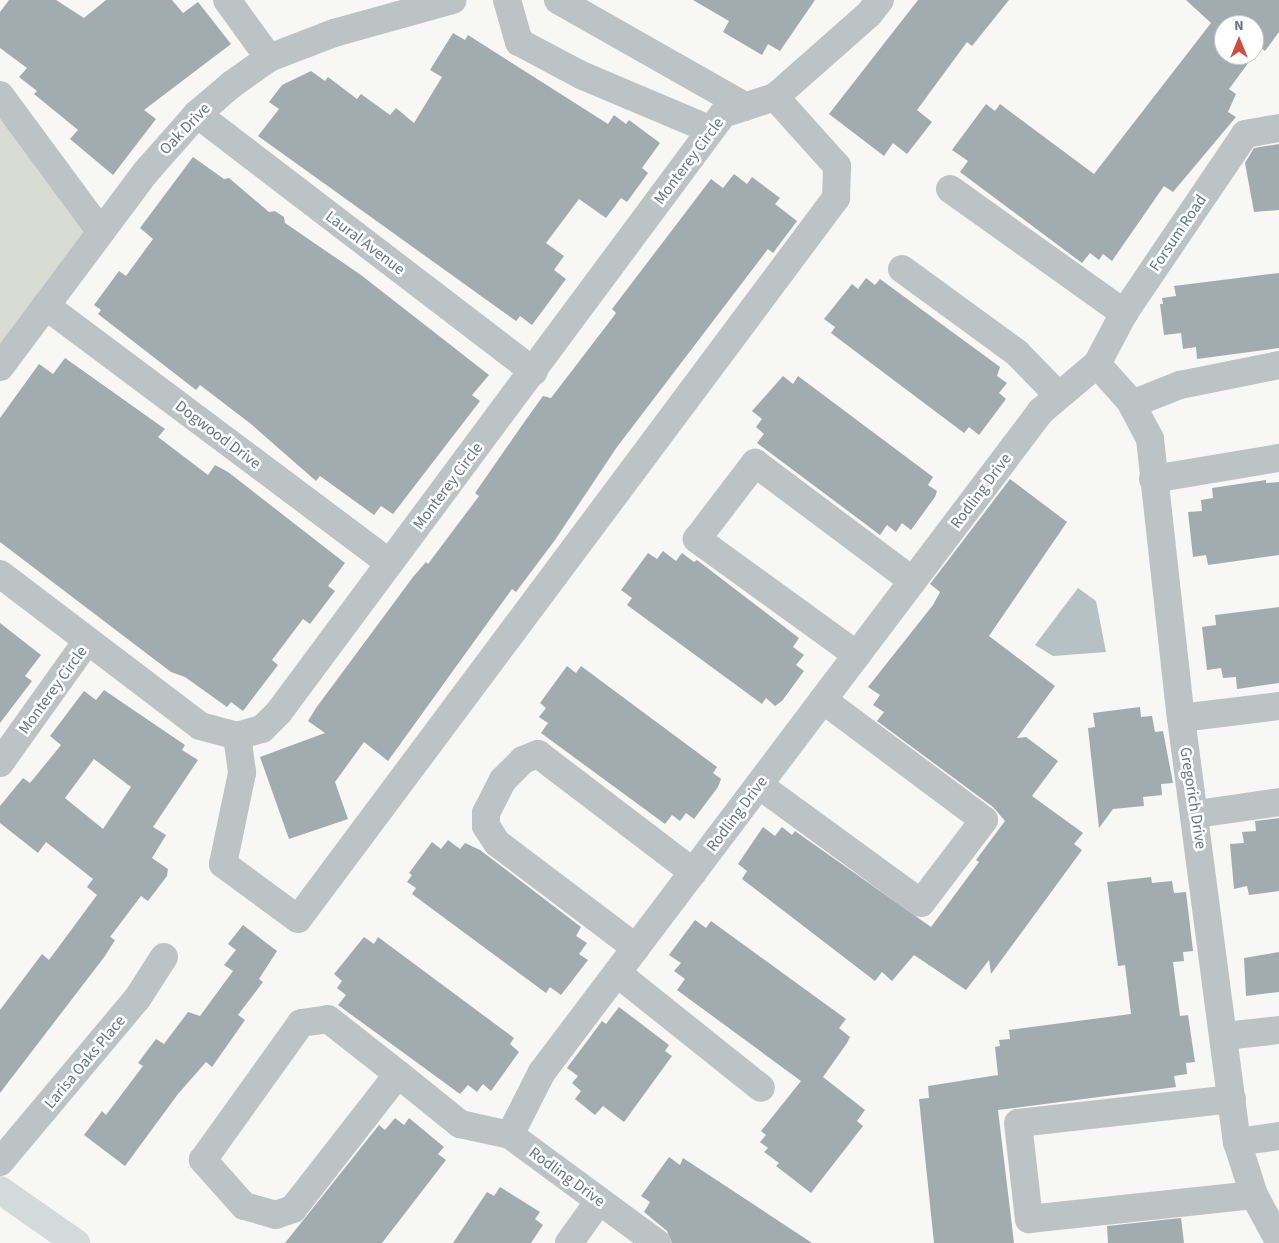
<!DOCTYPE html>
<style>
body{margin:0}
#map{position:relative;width:1279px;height:1243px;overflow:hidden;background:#f7f7f5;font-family:"Source Sans 3",sans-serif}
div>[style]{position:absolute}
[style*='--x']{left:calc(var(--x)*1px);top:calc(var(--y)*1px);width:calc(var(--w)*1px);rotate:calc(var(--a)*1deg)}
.green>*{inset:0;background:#d8dcd5}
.water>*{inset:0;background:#b5c1c3}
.building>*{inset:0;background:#a2acaf}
.minor>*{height:28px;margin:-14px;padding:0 14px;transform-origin:14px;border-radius:14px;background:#bdc2c4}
.major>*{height:28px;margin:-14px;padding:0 14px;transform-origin:14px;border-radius:14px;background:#d4d9da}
span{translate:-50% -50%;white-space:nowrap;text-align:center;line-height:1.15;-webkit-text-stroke:5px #fff;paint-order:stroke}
.street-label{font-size:16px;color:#66767c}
.north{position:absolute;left:1214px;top:15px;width:50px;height:50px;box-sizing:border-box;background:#fff;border:1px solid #c2c8cb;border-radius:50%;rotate:0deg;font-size:14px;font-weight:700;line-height:20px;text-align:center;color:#66767c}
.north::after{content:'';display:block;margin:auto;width:18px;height:22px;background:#ce4d3e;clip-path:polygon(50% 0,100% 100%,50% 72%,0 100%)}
</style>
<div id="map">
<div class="green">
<div style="clip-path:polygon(0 113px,92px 244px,0 359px)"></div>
</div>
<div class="water">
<div style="clip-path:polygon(1078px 588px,1096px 601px,1106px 652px,1053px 656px,1035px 645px)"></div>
</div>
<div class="building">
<div style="clip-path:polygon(9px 0,56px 0,84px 18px,106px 0,172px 0,183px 13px,198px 2px,231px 44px,144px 110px,156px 119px,113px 175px,70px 139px,78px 130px,34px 94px,37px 91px,19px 77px,27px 68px,0 48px,0 12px)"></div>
<div style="clip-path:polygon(693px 0,815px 0,780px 51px,768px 44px,762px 55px,723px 32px,729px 21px)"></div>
<div style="clip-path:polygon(918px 0,1009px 0,972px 46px,967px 42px,917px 110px,932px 122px,907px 154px,893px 143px,884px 156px,829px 114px)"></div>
<div style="clip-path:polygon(evenodd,1186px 0,1279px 0,1279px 32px,1265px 51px,1260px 47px,1229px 89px,1236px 94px,1228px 112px,1236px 117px,1173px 192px,1164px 186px,1112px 261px,1103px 254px,1099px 260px,1090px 253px,1082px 263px,960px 172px,968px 161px,952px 150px,986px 104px,995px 111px,1000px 104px,1094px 174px,1211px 23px,1186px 0,1224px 25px,1254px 25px,1254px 55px,1224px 55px,1224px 25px)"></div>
<div style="clip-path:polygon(453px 33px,465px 40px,468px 35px,608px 124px,614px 115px,626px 124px,629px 120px,660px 143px,642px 168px,648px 173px,627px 202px,621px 198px,606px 218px,579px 199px,546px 243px,564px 256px,554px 270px,566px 279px,532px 325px,520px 316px,516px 321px,258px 136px,279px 109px,269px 102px,282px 85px,311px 71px,325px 81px,328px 77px,357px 99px,361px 94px,390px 115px,396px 108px,414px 123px,442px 77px,430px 70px)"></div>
<div style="clip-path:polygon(1279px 144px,1279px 210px,1254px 212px,1245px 163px,1254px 148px)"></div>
<div style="clip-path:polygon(193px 157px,224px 179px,229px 178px,269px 212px,275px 211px,284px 217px,285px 223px,361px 275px,489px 375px,472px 395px,480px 401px,393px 514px,381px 506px,374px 515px,320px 476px,316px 481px,251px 424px,200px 385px,196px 390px,98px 314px,101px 310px,94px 305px,119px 271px,126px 276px,153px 239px,140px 228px)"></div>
<div style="clip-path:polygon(734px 174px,747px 184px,752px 177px,780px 198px,775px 204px,797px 221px,773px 253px,768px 249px,617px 447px,555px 540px,516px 592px,512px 589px,388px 761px,364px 742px,335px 782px,348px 819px,289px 839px,260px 757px,325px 733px,308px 721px,316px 708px,413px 577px,426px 562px,428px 564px,479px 496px,475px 493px,525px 421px,543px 396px,551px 398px,607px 325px,616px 313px,612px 309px,711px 179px,723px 188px)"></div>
<div style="clip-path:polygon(1279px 273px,1279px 348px,1197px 359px,1196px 347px,1183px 349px,1181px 333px,1164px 335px,1160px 304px,1163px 304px,1162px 298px,1176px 296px,1174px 286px)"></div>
<div style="clip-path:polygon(866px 278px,875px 285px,880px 279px,1000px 367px,997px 376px,1007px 383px,999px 393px,1006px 399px,979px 435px,969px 427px,964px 433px,831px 333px,835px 327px,824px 319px,852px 284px,858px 289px)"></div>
<div style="clip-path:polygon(65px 358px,165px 429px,158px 437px,208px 475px,215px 465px,228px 472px,345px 563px,328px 586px,335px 591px,310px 624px,303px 619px,272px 660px,278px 665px,243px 711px,231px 702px,227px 707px,185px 677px,171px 672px,0 542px,0 418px,39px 364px,53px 374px)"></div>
<div style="clip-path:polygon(783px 376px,793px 384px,798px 376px,933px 477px,928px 485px,937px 491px,935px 497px,911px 530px,902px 523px,896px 532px,887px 525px,880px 535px,757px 443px,764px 434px,756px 427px,762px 419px,752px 411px)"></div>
<div style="clip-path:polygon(1010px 479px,1067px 522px,989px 636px,1055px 686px,1017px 738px,1026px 737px,1058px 761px,1032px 796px,1083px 833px,1074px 844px,1082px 850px,991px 974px,989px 960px,966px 990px,914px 955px,892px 981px,882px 972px,875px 981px,742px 879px,747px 871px,738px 864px,763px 827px,775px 836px,782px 827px,792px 835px,795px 831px,931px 927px,979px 862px,976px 860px,1005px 821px,993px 807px,877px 721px,884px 712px,873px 705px,880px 695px,868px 687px,933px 605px,940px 592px,930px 584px)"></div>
<div style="clip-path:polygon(1266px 480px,1266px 483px,1279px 482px,1279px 555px,1208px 565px,1206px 555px,1193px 557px,1188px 512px,1202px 511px,1201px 500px,1213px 498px,1212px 488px)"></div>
<div style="clip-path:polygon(663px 551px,676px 561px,682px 553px,694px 562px,697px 560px,799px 638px,793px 647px,804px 655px,796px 665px,804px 671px,782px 701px,775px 706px,766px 698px,762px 704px,627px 605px,632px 598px,621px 590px,648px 553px,657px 559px)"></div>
<div style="clip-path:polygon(1279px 607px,1279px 683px,1237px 689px,1236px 677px,1223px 678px,1221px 668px,1207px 670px,1202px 627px,1216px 625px,1215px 615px)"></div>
<div style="clip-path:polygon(0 623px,41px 655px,25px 676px,32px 681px,0 723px)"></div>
<div style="clip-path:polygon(567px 666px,576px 673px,581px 666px,717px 767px,713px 773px,721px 779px,718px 787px,694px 819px,686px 813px,680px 821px,672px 815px,665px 824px,541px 733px,548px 723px,539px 717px,546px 708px,540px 703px)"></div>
<div style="clip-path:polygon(evenodd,104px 690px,185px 745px,182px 750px,198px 760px,153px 827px,166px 835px,152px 858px,168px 869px,167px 876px,148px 901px,141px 896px,110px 937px,115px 940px,105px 956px,0 1093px,0 1010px,42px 954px,49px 960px,97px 895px,87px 887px,93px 879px,46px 842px,38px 853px,0 823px,0 806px,23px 778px,30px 783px,61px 745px,50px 736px,84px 691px,96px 700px,104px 690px,94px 759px,131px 787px,103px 829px,65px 798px,94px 759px)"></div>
<div style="clip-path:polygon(1140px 707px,1141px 717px,1152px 716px,1155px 732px,1163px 731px,1173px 783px,1161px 784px,1162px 795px,1143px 797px,1144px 806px,1113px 809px,1099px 828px,1088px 728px,1095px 727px,1093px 713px)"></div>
<div style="clip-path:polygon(1279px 818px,1279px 891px,1249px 895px,1247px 886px,1234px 889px,1230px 844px,1244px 843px,1242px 832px,1256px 831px,1255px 821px)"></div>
<div style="clip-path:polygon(448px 840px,460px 849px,465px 843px,480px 850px,581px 927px,576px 936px,587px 943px,579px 954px,588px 960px,561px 995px,550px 987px,546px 993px,412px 894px,416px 888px,407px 882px,412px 875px,409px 873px,432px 842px,441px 849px)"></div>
<div style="clip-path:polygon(1151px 877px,1152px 883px,1172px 881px,1174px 893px,1186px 892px,1193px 951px,1183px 952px,1184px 961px,1173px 962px,1180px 1016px,1188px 1015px,1195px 1062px,1186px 1063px,1187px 1074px,1174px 1076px,1176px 1087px,998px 1110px,1014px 1243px,934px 1243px,919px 1099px,929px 1098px,928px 1086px,998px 1075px,995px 1047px,1000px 1046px,999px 1040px,1010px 1039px,1009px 1030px,1131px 1014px,1125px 965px,1118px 966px,1107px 882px)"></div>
<div style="clip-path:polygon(695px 920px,706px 928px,711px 921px,846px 1019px,839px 1028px,850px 1037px,847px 1043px,823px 1077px,865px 1110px,857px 1121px,863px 1126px,811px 1193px,776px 1166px,779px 1163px,764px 1152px,768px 1148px,760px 1142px,766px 1135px,761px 1131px,801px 1081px,677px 990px,685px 979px,674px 971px,681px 963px,669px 955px)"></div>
<div style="clip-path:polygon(243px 925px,277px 951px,259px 979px,263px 982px,238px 1015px,245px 1020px,212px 1067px,206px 1062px,178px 1094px,125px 1166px,84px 1135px,102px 1111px,106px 1115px,143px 1066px,138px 1063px,156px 1039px,164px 1044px,188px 1012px,200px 1016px,233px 971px,224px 965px,236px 950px,228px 944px)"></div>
<div style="clip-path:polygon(364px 937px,374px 944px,378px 937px,514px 1038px,510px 1044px,519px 1052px,491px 1091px,483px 1084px,477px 1092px,468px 1085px,460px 1094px,338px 1005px,346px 995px,337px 988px,342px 981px,334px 974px)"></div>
<div style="clip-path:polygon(1279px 952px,1279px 992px,1246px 996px,1244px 958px)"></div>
<div style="clip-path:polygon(619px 1007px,669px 1045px,665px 1051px,672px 1056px,624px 1122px,603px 1106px,595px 1115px,575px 1099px,581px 1091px,572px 1083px,578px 1076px,567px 1068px,602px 1021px,606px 1024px)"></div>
<div style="clip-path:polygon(395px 1118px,404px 1125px,409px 1118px,444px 1147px,438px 1154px,446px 1160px,382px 1243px,285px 1243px,379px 1125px,385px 1130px)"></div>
<div style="clip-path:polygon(669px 1157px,680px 1165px,683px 1158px,812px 1243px,672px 1243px,667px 1231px,644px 1212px,650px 1202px,641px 1196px)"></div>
<div style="clip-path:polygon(500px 1187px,540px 1212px,535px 1219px,543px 1225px,531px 1243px,453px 1243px,487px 1192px,494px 1196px)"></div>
<div style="clip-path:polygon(1181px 1218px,1184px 1243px,1108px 1243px,1107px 1226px)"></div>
</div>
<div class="minor">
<div style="--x:227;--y:0;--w:72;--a:54.1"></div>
<div style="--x:507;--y:0;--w:44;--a:74.1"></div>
<div style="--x:519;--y:42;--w:70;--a:28"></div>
<div style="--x:581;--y:75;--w:141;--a:22.9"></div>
<div style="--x:558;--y:0;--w:216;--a:29.6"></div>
<div style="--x:0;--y:95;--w:170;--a:53.6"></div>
<div style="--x:197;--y:114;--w:424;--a:37.4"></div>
<div style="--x:950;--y:189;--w:214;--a:35.5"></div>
<div style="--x:902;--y:269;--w:142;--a:36.1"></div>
<div style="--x:1017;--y:353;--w:59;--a:45.7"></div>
<div style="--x:46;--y:306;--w:429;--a:36.8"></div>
<div style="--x:1097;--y:364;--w:50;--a:48.3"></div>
<div style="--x:1130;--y:401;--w:43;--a:62.2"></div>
<div style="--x:1150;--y:439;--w:281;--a:83.7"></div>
<div style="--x:1181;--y:718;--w:428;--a:82.5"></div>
<div style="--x:1237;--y:1142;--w:56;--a:72.2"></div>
<div style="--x:1254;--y:1195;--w:52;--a:61.5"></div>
<div style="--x:0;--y:367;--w:242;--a:-53.2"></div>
<div style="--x:145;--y:173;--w:79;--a:-48.6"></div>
<div style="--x:197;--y:114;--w:45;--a:-40.5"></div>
<div style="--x:231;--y:85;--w:47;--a:-35.4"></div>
<div style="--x:269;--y:58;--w:70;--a:-21"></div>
<div style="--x:334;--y:33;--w:123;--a:-15.5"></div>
<div style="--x:1132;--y:404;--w:52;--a:-21.6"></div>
<div style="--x:1180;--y:385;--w:101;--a:-11.4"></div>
<div style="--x:1153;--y:479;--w:128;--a:-9.5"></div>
<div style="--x:0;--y:574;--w:251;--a:37.2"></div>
<div style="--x:200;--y:726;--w:38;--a:15"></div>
<div style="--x:237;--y:736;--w:26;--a:-16"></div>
<div style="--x:262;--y:729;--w:24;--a:-45"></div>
<div style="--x:279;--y:712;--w:745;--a:-53.41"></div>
<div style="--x:723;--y:114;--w:55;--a:-18.1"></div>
<div style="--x:775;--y:97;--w:125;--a:-41.4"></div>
<div style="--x:869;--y:14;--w:18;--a:-52"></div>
<div style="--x:857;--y:655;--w:198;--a:-144.1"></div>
<div style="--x:697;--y:539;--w:96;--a:-52.7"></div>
<div style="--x:755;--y:463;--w:197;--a:36.8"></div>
<div style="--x:1181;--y:718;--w:99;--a:-7"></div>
<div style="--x:237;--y:736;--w:37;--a:82"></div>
<div style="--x:242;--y:773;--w:93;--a:101.8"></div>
<div style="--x:223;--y:864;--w:93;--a:36.3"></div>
<div style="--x:298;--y:919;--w:900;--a:-53.27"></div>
<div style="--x:836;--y:198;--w:32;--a:-88"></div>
<div style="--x:837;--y:166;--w:93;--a:-131.9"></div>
<div style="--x:0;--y:763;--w:150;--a:-54.5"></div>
<div style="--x:759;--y:785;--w:200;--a:36.1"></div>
<div style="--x:921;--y:903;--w:104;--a:-52.8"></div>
<div style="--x:984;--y:820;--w:201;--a:-143.3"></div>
<div style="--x:1197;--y:814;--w:83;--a:-8.3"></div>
<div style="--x:636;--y:948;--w:174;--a:-142.9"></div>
<div style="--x:497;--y:843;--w:20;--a:-123"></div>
<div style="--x:486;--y:826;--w:13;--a:-90"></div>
<div style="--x:486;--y:813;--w:37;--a:-63"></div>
<div style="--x:503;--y:780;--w:28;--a:-45"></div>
<div style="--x:523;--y:760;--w:16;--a:-22"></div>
<div style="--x:538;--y:754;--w:195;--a:37.3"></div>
<div style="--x:617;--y:973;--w:184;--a:38.6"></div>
<div style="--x:1225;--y:1036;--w:54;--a:-6.3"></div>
<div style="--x:398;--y:1074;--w:171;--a:127.9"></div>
<div style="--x:293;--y:1209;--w:18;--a:161"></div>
<div style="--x:276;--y:1215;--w:33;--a:-164"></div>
<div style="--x:244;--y:1206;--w:62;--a:-131.7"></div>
<div style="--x:203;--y:1160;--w:168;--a:-54.4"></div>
<div style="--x:301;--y:1023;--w:27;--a:-8"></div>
<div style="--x:328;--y:1019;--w:89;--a:38.2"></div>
<div style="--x:398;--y:1074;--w:80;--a:38.9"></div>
<div style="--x:460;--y:1124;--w:51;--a:12.4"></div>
<div style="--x:1232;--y:1099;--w:215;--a:173.6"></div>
<div style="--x:1018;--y:1123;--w:97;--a:83.5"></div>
<div style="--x:1029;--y:1219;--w:226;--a:-6.1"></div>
<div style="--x:1237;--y:1142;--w:42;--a:-8.1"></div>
<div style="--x:0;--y:1162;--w:213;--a:-50"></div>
<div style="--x:137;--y:999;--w:50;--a:-57.3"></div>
<div style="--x:569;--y:1243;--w:52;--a:-54.5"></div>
<div style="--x:657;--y:1243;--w:182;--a:-143.7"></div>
<div style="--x:510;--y:1135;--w:71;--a:-63.1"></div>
<div style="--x:542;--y:1072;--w:828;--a:-52.95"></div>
<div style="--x:1041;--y:411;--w:73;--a:-40"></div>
<div style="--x:1097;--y:364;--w:58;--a:-62.1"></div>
<div style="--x:1124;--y:313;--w:216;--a:-55.9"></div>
<div style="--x:1245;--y:134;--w:35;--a:-10"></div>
</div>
<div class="major">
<div style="--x:0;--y:1190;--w:93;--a:34.9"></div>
</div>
<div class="street-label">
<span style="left:185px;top:129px;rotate:-46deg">Oak Drive</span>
<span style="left:689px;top:161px;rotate:-53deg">Monterey Circle</span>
<span style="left:1178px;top:233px;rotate:-56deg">Forsum Road</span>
<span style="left:365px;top:243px;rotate:37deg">Laural Avenue</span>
<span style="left:218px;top:435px;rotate:37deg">Dogwood Drive</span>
<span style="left:448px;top:486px;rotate:-53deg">Monterey Circle</span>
<span style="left:981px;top:491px;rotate:-53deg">Rodling Drive</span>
<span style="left:53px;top:690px;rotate:-54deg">Monterey Circle</span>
<span style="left:1193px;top:798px;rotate:81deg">Gregorich Drive</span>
<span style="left:737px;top:814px;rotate:-53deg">Rodling Drive</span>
<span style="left:85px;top:1062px;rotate:-50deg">Larisa Oaks Place</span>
<span style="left:567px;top:1177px;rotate:36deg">Rodling Drive</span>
</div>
<div class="north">N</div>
</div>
